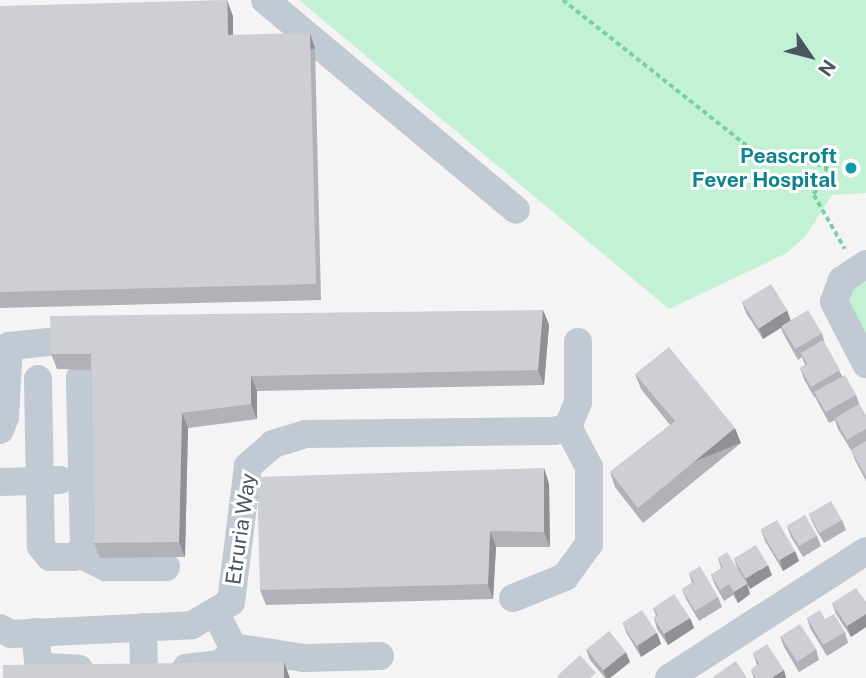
<!DOCTYPE html>
<style>
body{margin:0}
#map{position:relative;width:866px;height:678px;overflow:hidden;background:#f5f3f3;font-family:"Public Sans",sans-serif}
div>[style]{position:absolute}
[style*='--x']{left:calc(var(--x)*1px);top:calc(var(--y)*1px);width:calc(var(--w)*1px);rotate:calc(var(--a)*1deg)}
.green>*{inset:0;background:#c3f1d5}
.path>*{height:3.5px;margin-top:-1.75px;transform-origin:0;background:repeating-linear-gradient(90deg,#7ad0a6 0 5px,transparent 0 8.5px)}
.minor>*{height:28px;margin:-14px;padding:0 14px;transform-origin:14px;border-radius:14px;background:#c1cad2}
.wall>*{inset:0;background:#b0b2b7}
.shaded-wall>*{inset:0;background:#909195;transform-origin:0 0}
.building>*{inset:0;background:#cdcfd5;transform-origin:0 0}
.dots>*{width:19px;height:19px;translate:-50% -50%;box-sizing:border-box;border:4px solid #fff;border-radius:50%}
span{translate:-50% -50%;white-space:nowrap;text-align:center;line-height:1.15;-webkit-text-stroke:6px #fff;paint-order:stroke}
.culture-label{font-size:21px;color:#0d838f;font-weight:700}
.right{translate:-100% -50%;text-align:right}
.street-label{font-size:21px;color:#4a5661}
.north{position:absolute;left:775px;top:21px;width:70px;height:70px;-webkit-text-stroke:5px #fff;paint-order:stroke;rotate:125deg;font-size:19px;font-weight:700;line-height:28px;text-align:center;color:#4a5661}
.north::after{content:'';display:block;margin:auto;width:24px;height:32px;background:#4a5661;clip-path:polygon(50% 0,100% 100%,50% 72%,0 100%)}
</style>
<div id="map">
<div class="green">
<div style="clip-path:polygon(299px 0,866px 0,866px 193px,832px 195px,805px 237px,785px 254px,669px 309px)"></div>
<div style="clip-path:polygon(866px 278px,866px 335px,849px 303px,852px 286px)"></div>
</div>
<div class="path">
<div style="--x:563;--y:0;--w:238;--a:38.4"></div>
<div style="--x:750;--y:148;--w:80;--a:13.7"></div>
<div style="--x:828;--y:167;--w:31;--a:117"></div>
<div style="--x:814;--y:195;--w:62;--a:60.1"></div>
</div>
<div class="minor">
<div style="--x:265;--y:0;--w:327;--a:39.9"></div>
<div style="--x:866;--y:264;--w:29;--a:146"></div>
<div style="--x:842;--y:280;--w:23;--a:110"></div>
<div style="--x:834;--y:302;--w:70;--a:62.7"></div>
<div style="--x:38;--y:379;--w:167;--a:89"></div>
<div style="--x:41;--y:546;--w:14;--a:51"></div>
<div style="--x:50;--y:557;--w:24;--a:0"></div>
<div style="--x:74;--y:557;--w:14;--a:-45"></div>
<div style="--x:84;--y:547;--w:169;--a:-91.4"></div>
<div style="--x:0;--y:430;--w:14;--a:-69"></div>
<div style="--x:5;--y:417;--w:71;--a:-86.8"></div>
<div style="--x:9;--y:346;--w:40;--a:-5.7"></div>
<div style="--x:0;--y:482;--w:60;--a:-1.9"></div>
<div style="--x:80;--y:554;--w:29;--a:27"></div>
<div style="--x:106;--y:567;--w:60;--a:0"></div>
<div style="--x:513;--y:598;--w:56;--a:-22"></div>
<div style="--x:565;--y:577;--w:41;--a:-54"></div>
<div style="--x:589;--y:544;--w:77;--a:-90"></div>
<div style="--x:589;--y:467;--w:45;--a:-117.7"></div>
<div style="--x:143;--y:627;--w:42;--a:88.6"></div>
<div style="--x:0;--y:628;--w:13;--a:29"></div>
<div style="--x:11;--y:634;--w:181;--a:-2.8"></div>
<div style="--x:192;--y:625;--w:45;--a:-30.5"></div>
<div style="--x:231;--y:602;--w:137;--a:-82.9"></div>
<div style="--x:248;--y:466;--w:33;--a:-41"></div>
<div style="--x:273;--y:444;--w:34;--a:-17"></div>
<div style="--x:305;--y:434;--w:249;--a:-0.7"></div>
<div style="--x:554;--y:431;--w:15;--a:-16"></div>
<div style="--x:568;--y:427;--w:27;--a:-68"></div>
<div style="--x:578;--y:402;--w:60;--a:-90"></div>
<div style="--x:35;--y:632;--w:28;--a:84"></div>
<div style="--x:38;--y:660;--w:11;--a:41"></div>
<div style="--x:46;--y:667;--w:33;--a:3"></div>
<div style="--x:233;--y:647;--w:72;--a:8.8"></div>
<div style="--x:304;--y:658;--w:76;--a:-1.5"></div>
<div style="--x:186;--y:668;--w:34;--a:-7"></div>
<div style="--x:220;--y:664;--w:12;--a:-42"></div>
<div style="--x:229;--y:656;--w:10;--a:-66"></div>
<div style="--x:233;--y:647;--w:39;--a:-117"></div>
<div style="--x:669;--y:678;--w:234;--a:-32.8"></div>
</div>
<div class="wall">
<div style="clip-path:polygon(0 6px,233px 16px,233px 35px,315px 48px,321px 300px,0 308px)"></div>
<div style="clip-path:polygon(742px 302px,822px 333px,825px 344px,842px 376px,856px 395px,860px 406px,866px 416px,866px 481px,855px 460px,851px 450px,838px 429px,835px 420px,829px 423px,815px 397px,814px 397px,804px 379px,800px 368px,805px 365px,802px 357px,798px 360px,785px 337px,781px 328px,763px 339px,746px 313px)"></div>
<div style="clip-path:polygon(543px 310px,549px 325px,544px 385px,257px 391px,257px 419px,188px 428px,185px 557px,100px 558px,94px 543px,91px 370px,57px 369px,51px 354px)"></div>
<div style="clip-path:polygon(635px 374px,741px 443px,643px 523px,615px 487px,610px 472px,670px 425px,641px 389px)"></div>
<div style="clip-path:polygon(544px 468px,549px 484px,550px 547px,496px 547px,493px 599px,266px 605px,260px 590px)"></div>
<div style="clip-path:polygon(809px 514px,842px 520px,846px 530px,824px 543px,813px 524px)"></div>
<div style="clip-path:polygon(787px 526px,817px 536px,821px 546px,803px 557px,791px 537px)"></div>
<div style="clip-path:polygon(761px 530px,795px 551px,799px 561px,783px 571px,765px 541px)"></div>
<div style="clip-path:polygon(718px 558px,747px 584px,750px 594px,738px 603px,733px 595px,724px 601px,715px 585px,711px 575px,721px 568px)"></div>
<div style="clip-path:polygon(734px 559px,772px 575px,750px 589px,738px 570px)"></div>
<div style="clip-path:polygon(689px 573px,718px 597px,722px 607px,699px 621px,686px 599px,682px 589px,692px 583px)"></div>
<div style="clip-path:polygon(866px 602px,866px 627px,851px 637px,836px 614px,832px 603px)"></div>
<div style="clip-path:polygon(653px 608px,690px 618px,694px 628px,668px 645px,657px 629px,654px 618px,656px 616px)"></div>
<div style="clip-path:polygon(807px 618px,825px 619px,845px 632px,848px 643px,827px 656px,810px 628px)"></div>
<div style="clip-path:polygon(623px 624px,657px 633px,661px 644px,641px 657px,627px 634px)"></div>
<div style="clip-path:polygon(780px 636px,816px 649px,819px 660px,799px 672px,784px 647px)"></div>
<div style="clip-path:polygon(586px 649px,630px 662px,610px 678px,605px 678px,590px 660px)"></div>
<div style="clip-path:polygon(753px 653px,784px 670px,786px 678px,754px 678px,751px 670px,757px 665px)"></div>
</div>
<div class="shaded-wall">
<div style="clip-path:polygon(227px 0,233px 16px,233px 50px,228px 35px)"></div>
<div style="left:310px;top:33px;width:16px;height:251px;rotate:72deg"></div>
<div style="clip-path:polygon(543px 310px,549px 325px,544px 385px,538px 370px)"></div>
<div style="clip-path:polygon(787px 310px,791px 321px,763px 339px,759px 329px)"></div>
<div style="clip-path:polygon(251px 376px,257px 391px,257px 419px,251px 404px)"></div>
<div style="clip-path:polygon(182px 413px,188px 428px,185px 557px,179px 542px)"></div>
<div style="left:735px;top:428px;width:16px;height:126px;rotate:68deg"></div>
<div style="clip-path:polygon(544px 468px,549px 484px,550px 547px,544px 532px)"></div>
<div style="clip-path:polygon(490px 531px,496px 547px,493px 599px,488px 584px)"></div>
<div style="clip-path:polygon(795px 551px,799px 561px,783px 571px,780px 560px)"></div>
<div style="clip-path:polygon(768px 565px,772px 575px,750px 589px,746px 579px)"></div>
<div style="clip-path:polygon(747px 584px,750px 594px,738px 603px,734px 592px)"></div>
<div style="clip-path:polygon(866px 614px,866px 627px,851px 637px,847px 626px)"></div>
<div style="clip-path:polygon(690px 618px,694px 628px,668px 645px,664px 634px)"></div>
<div style="clip-path:polygon(657px 633px,661px 644px,641px 657px,638px 646px)"></div>
<div style="clip-path:polygon(626px 652px,630px 662px,610px 678px,606px 678px,603px 670px)"></div>
<div style="clip-path:polygon(284px 662px,290px 678px,284px 678px)"></div>
<div style="clip-path:polygon(784px 670px,786px 678px,773px 678px,773px 677px)"></div>
</div>
<div class="building">
<div style="clip-path:polygon(227px 0,228px 35px,310px 33px,316px 284px,0 292px,0 6px)"></div>
<div style="left:771px;top:284px;width:31px;height:34px;rotate:58deg"></div>
<div style="clip-path:polygon(543px 310px,538px 370px,251px 376px,251px 404px,182px 413px,179px 542px,94px 543px,91px 354px,51px 354px,50px 316px)"></div>
<div style="left:808px;top:310px;width:27px;height:31px;rotate:59deg"></div>
<div style="clip-path:polygon(823px 340px,840px 370px,811px 387px,800px 368px,807px 364px,801px 353px)"></div>
<div style="clip-path:polygon(669px 347px,735px 428px,638px 508px,610px 472px,675px 421px,635px 374px)"></div>
<div style="left:845px;top:375px;width:23px;height:35px;rotate:61deg"></div>
<div style="clip-path:polygon(859px 404px,866px 416px,866px 429px,847px 440px,835px 418px)"></div>
<div style="clip-path:polygon(866px 441px,866px 477px,851px 450px)"></div>
<div style="clip-path:polygon(544px 468px,544px 532px,490px 531px,488px 584px,260px 590px,257px 477px)"></div>
<div style="left:831px;top:501px;width:22px;height:26px;rotate:60deg"></div>
<div style="left:805px;top:515px;width:24px;height:21px;rotate:60deg"></div>
<div style="left:777px;top:520px;width:36px;height:19px;rotate:60deg"></div>
<div style="left:756px;top:545px;width:23px;height:26px;rotate:59deg"></div>
<div style="clip-path:polygon(727px 552px,747px 584px,734px 592px,729px 584px,720px 590px,711px 575px,723px 567px,718px 558px)"></div>
<div style="clip-path:polygon(700px 566px,718px 597px,695px 611px,682px 589px,694px 582px,689px 573px)"></div>
<div style="clip-path:polygon(856px 588px,866px 602px,866px 614px,847px 626px,832px 603px)"></div>
<div style="clip-path:polygon(674px 594px,690px 618px,664px 634px,654px 618px,658px 615px,653px 608px)"></div>
<div style="left:642px;top:610px;width:27px;height:24px;rotate:57deg"></div>
<div style="clip-path:polygon(820px 610px,825px 619px,834px 614px,845px 632px,823px 645px,807px 618px)"></div>
<div style="left:800px;top:624px;width:30px;height:23px;rotate:57deg"></div>
<div style="left:609px;top:631px;width:27px;height:29px;rotate:51deg"></div>
<div style="clip-path:polygon(767px 644px,784px 670px,773px 677px,773px 678px,756px 678px,751px 670px,759px 664px,753px 653px)"></div>
<div style="clip-path:polygon(580px 655px,596px 673px,590px 678px,559px 678px,557px 676px)"></div>
<div style="clip-path:polygon(736px 661px,747px 678px,714px 678px,713px 677px)"></div>
<div style="clip-path:polygon(284px 662px,284px 678px,3px 678px,3px 665px)"></div>
</div>
<div class="dots">
<div style="left:851px;top:168px;background:#0f9aa8"></div>
</div>
<div class="culture-label">
<span class="right" style="left:837px;top:168px">Peascroft<br>Fever Hospital</span>
</div>
<div class="street-label">
<span style="left:241px;top:529px;rotate:-82deg">Etruria Way</span>
</div>
<div class="north">N</div>
</div>
